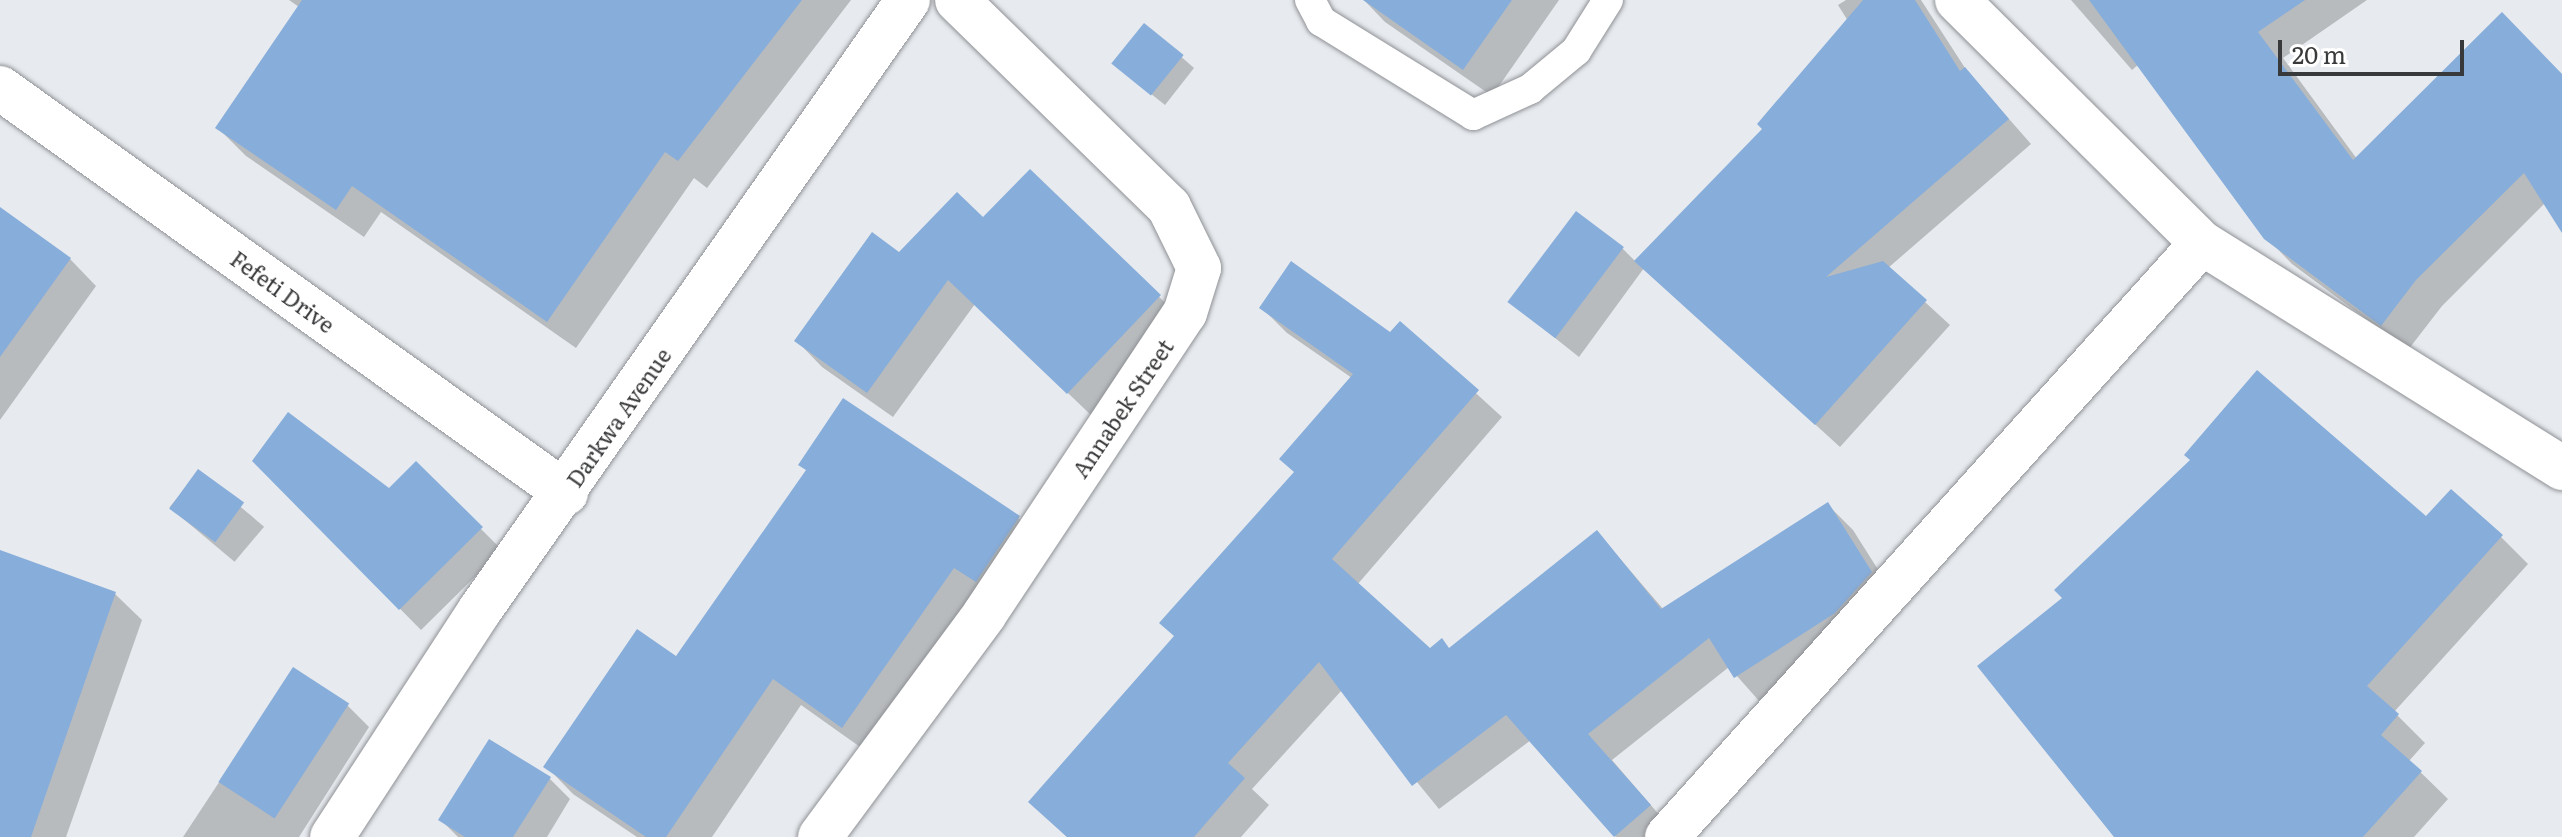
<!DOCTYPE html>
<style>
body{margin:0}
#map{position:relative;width:2562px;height:837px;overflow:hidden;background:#e7eaee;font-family:Literata,serif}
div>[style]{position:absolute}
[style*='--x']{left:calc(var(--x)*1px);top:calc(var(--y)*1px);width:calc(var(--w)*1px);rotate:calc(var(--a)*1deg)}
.shadow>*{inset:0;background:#0003;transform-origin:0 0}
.building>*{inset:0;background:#87adda;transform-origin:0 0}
.roads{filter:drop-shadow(0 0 2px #8e9195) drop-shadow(0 0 2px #8e9195)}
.service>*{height:30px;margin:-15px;padding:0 15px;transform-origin:15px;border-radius:15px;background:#fff}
.minor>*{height:44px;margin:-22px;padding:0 22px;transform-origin:22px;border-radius:22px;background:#fff}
span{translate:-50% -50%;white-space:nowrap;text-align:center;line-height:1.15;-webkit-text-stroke:7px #fff;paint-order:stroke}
.street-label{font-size:22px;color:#38393b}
.scale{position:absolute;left:2278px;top:40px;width:186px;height:36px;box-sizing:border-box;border:4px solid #38393b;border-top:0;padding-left:10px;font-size:24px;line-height:28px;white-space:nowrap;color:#38393b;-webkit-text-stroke:6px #fff;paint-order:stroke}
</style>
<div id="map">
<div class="shadow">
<div style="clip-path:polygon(289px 0,851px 0,707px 188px,694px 178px,576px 348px,381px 212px,364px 237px,246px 156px,218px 128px,299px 7px)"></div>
<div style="clip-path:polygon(1364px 0,1559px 0,1492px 96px,1385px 22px)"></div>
<div style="clip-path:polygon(1846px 0,1921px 0,1967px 71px,2031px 144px,1888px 268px,1950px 325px,1840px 447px,1644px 268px,1579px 357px,1511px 303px,1622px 248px,1636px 262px,1764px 129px,1848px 21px,1838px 5px)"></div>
<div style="clip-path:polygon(2071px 0,2367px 0,2283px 58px,2357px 159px,2562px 76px,2562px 229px,2545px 203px,2442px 306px,2408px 350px,2292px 264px,2266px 237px,2139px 64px,2132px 70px)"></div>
<div style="clip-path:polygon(1145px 25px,1194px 68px,1165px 105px,1126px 74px)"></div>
<div style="clip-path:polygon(1030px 172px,1185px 322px,1094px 418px,975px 304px,893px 417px,822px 367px,797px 341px,983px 220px)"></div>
<div style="clip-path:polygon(0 209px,70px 259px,96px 286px,0 420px)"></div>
<div style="clip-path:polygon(1262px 308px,1391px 334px,1400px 324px,1502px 417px,1357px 585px,1430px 650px,1450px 649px,1597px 532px,1664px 610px,1828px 505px,1853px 530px,1896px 598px,1760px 702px,1729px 667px,1612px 760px,1674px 832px,1668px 837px,1616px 837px,1531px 740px,1439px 809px,1342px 690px,1252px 789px,1269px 805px,1241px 837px,1067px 837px,1030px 802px,1176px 637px,1296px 473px,1352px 378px,1287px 333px)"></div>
<div style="clip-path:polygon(254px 461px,390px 491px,416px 464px,502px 550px,421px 630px)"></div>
<div style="left:199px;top:472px;width:85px;height:46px;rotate:40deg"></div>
<div style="clip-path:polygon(1018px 518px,1046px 545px,870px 754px,801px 705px,712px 837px,637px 837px,573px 794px,546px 766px,677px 659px)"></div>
<div style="clip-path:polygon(2426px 519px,2501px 537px,2528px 564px,2394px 712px,2425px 743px,2409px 761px,2448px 799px,2414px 837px,2116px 837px)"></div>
<div style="clip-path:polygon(0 553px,115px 594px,142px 620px,66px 837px,0 837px)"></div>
<div style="clip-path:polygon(293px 670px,348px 706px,369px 727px,299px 837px,183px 837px)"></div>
<div style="clip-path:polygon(549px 778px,570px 799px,547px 837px,458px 837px,441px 820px)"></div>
</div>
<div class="building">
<div style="clip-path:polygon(302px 0,802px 0,678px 161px,665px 152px,547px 322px,352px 186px,336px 210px,215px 128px)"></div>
<div style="clip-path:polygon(1363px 0,1512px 0,1463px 70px)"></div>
<div style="clip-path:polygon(1863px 0,1915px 0,1960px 71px,1965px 67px,2009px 119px,1826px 277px,1883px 261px,1927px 300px,1815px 425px,1634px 261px,1762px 129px,1757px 124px)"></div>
<div style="clip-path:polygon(2089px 0,2305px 0,2258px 32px,2353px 160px,2502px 12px,2562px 74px,2562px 233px,2524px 173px,2416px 280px,2381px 326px,2264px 239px)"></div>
<div style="left:1144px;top:23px;width:51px;height:52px;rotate:39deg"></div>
<div style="clip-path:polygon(1030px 169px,1161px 295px,1067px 394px,948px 280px,867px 393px,794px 341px,872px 232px,899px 252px,957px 192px,983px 217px)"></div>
<div style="clip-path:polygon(0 207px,71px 258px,0 357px)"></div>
<div style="left:1576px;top:211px;width:60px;height:114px;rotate:37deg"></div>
<div style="clip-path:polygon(1291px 261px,1390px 332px,1400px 321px,1479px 390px,1332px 559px,1430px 648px,1442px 638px,1449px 648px,1597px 530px,1661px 609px,1828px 502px,1872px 572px,1835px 613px,1734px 678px,1709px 638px,1588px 734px,1651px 805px,1614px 837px,1506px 715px,1412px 786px,1319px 662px,1228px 763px,1245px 778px,1194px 837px,1067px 837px,1028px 802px,1174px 636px,1159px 623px,1294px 472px,1279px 459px,1353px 374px,1259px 308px)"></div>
<div style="clip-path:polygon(2257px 370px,2426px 516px,2451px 489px,2503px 535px,2367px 686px,2399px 714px,2381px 735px,2422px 771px,2363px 837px,2114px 837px,1977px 666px,2062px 598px,2054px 590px,2190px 460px,2184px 455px)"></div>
<div style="clip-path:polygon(843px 398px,1020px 516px,976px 582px,954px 568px,842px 728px,773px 679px,666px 837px,646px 837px,543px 767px,637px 629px,676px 656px,806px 470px,798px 465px)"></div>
<div style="clip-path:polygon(288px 412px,389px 488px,416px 461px,483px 527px,399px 610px,252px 461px)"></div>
<div style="left:198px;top:469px;width:57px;height:49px;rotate:36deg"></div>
<div style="clip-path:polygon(0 550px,116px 592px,31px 837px,0 837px)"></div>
<div style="left:293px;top:667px;width:67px;height:137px;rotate:33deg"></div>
<div style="clip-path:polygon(489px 739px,551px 777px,513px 837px,465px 837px,438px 820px)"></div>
</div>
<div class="roads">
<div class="service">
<div style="--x:1310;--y:0;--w:24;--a:62"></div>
<div style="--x:1321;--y:21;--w:179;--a:31.7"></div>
<div style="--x:1473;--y:115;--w:63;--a:-24.5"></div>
<div style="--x:1530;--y:89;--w:60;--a:-39.6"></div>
<div style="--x:1576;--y:51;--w:60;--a:-57.9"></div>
</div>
<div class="minor">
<div style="--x:1957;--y:0;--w:345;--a:44.8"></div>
<div style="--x:0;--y:88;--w:696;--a:35.59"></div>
<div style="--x:332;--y:837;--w:271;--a:-56.9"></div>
<div style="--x:480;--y:610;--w:745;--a:-54.94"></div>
<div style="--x:820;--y:837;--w:276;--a:-53.5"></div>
<div style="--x:984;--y:615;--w:363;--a:-56.4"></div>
<div style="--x:1185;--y:313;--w:47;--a:-72.7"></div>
<div style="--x:1199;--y:268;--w:68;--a:-116.2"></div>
<div style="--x:1169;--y:207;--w:296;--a:-135.7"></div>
<div style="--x:1667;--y:837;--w:799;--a:-47.99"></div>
<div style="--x:2202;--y:243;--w:425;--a:32"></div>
</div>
</div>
<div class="street-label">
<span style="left:283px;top:291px;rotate:36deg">Fefeti Drive</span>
<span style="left:1122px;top:408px;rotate:-56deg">Annabek Street</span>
<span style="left:618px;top:417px;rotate:-55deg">Darkwa Avenue</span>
</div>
<div class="scale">20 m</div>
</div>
